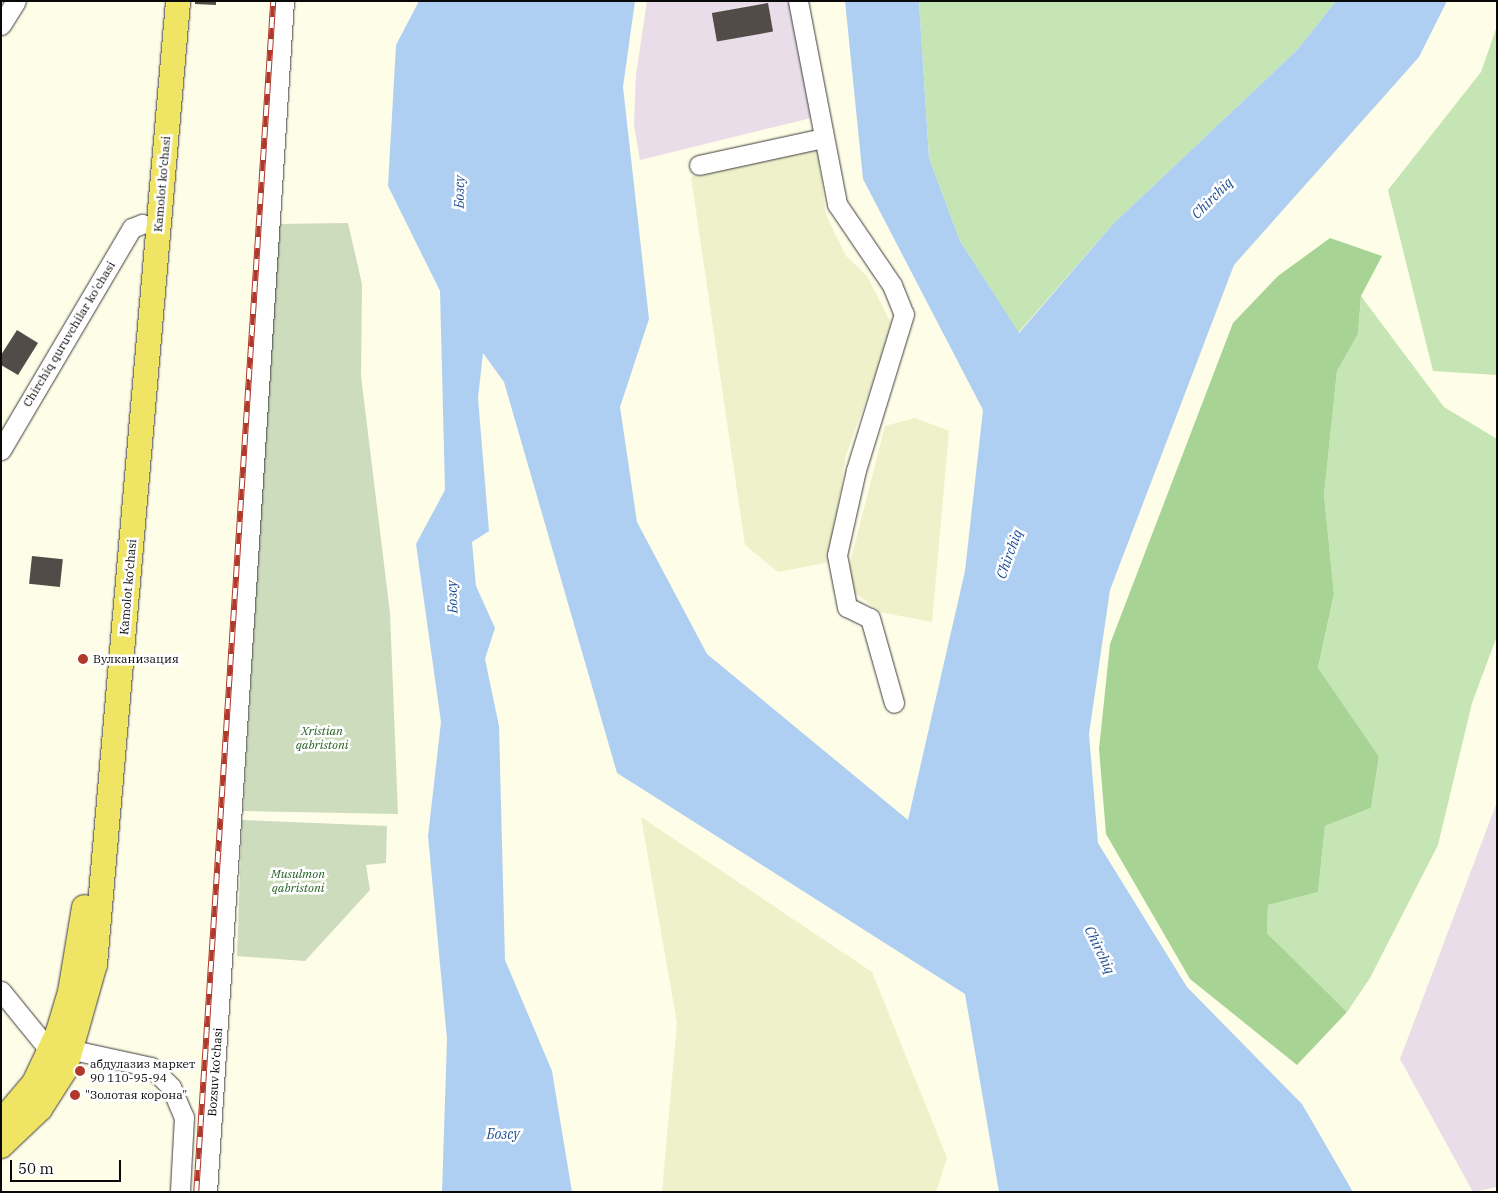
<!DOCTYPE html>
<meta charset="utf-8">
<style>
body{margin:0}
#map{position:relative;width:1498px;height:1193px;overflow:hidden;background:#fefde7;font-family:"IBM Plex Serif",serif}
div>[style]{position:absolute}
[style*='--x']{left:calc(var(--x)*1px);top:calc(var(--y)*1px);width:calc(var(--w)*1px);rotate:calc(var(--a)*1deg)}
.industrial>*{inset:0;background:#e8dde8}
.farmland>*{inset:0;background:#eef1ca}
.green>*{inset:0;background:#c6e5b4}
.forest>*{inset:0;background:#a7d495}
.cemetery>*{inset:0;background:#cddcbc}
.water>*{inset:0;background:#afcff2}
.building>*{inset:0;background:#514c47;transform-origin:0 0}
.roads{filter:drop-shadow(0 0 1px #3c3c3c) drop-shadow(0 0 1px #3c3c3c)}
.minor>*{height:19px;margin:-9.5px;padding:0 9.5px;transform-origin:9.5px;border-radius:9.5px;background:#fff}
.major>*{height:24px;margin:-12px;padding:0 12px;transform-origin:12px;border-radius:12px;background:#f0e465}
.rail>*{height:5.5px;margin-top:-2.75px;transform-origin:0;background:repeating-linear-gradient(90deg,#fff 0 11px,#b0392b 0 22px);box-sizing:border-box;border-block:1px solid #b0392b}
.dots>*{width:14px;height:14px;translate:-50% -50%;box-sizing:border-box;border:2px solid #fff;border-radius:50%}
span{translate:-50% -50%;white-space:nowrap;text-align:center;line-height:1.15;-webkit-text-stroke:5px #fff;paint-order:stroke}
.street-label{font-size:12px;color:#090909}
.poi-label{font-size:12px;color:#090909}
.left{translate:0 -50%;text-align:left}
.park-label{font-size:12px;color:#225c1f;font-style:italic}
.water-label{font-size:14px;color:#1c4c92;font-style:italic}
.frame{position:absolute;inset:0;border:2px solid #090909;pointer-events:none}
.scale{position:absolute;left:10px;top:1160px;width:111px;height:22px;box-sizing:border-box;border:2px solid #090909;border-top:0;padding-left:6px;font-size:15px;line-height:18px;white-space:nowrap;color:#090909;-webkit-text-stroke:4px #fff;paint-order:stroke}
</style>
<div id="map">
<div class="industrial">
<div style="clip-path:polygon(647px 1px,803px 1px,812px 67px,811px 118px,640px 160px,634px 125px,636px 75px)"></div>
<div style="clip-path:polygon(1497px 802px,1497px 1187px,1473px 1192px,1400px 1059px)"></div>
</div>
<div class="farmland">
<div style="clip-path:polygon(817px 145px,826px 215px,846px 256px,867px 276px,893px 327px,846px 455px,829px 562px,778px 572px,745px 545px,691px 177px)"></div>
<div style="clip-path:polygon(915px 418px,949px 431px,932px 622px,880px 612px,854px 592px,848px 571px,885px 426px)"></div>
<div style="clip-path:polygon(641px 817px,872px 972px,947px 1158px,936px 1192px,662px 1192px,677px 1023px)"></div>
</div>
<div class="green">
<div style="clip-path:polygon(919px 1px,1336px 1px,1297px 50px,1113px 224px,1018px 333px,960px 241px,929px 158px)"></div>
<div style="clip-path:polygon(1497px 26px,1497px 375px,1433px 371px,1388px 190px,1481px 72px)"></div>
<div style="clip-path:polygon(1361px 296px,1444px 407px,1497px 439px,1497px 636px,1472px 703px,1438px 845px,1370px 978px,1347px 1012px,1267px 933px,1268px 905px,1318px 892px,1325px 826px,1371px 808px,1379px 758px,1318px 669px,1334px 594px,1324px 495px,1337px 371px,1358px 334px)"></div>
</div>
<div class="forest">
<div style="clip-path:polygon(1330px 238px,1382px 256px,1361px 296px,1358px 334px,1337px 371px,1324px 495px,1334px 594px,1318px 668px,1379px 757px,1371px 808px,1325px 826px,1318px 892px,1268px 905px,1267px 933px,1347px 1012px,1297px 1065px,1190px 979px,1106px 834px,1099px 749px,1110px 644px,1233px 323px,1278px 276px)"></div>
</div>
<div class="cemetery">
<div style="clip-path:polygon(348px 223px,362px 284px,361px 376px,390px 613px,398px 814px,243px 811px,278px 224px)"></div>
<div style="clip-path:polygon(242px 820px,387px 826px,386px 863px,366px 865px,370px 890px,305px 961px,237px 956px)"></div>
</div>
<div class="water">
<div style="clip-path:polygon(419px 1px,635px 1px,623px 87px,649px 319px,620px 407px,637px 522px,707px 654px,908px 820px,965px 571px,983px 410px,863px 179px,845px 1px,919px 1px,929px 158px,960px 241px,1019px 333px,1113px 224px,1297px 50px,1336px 1px,1447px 1px,1419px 57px,1234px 265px,1110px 590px,1089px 734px,1098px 843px,1187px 987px,1302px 1104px,1353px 1192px,999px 1192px,965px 994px,617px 773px,504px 382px,483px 353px,478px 398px,489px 531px,472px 542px,476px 586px,495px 628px,485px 659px,499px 726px,505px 960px,552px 1071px,572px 1192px,442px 1192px,447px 1039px,428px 836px,441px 722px,416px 544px,445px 490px,440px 291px,388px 186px,396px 45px)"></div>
</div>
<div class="building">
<div style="clip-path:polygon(195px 1px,216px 1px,216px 5px,195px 4px)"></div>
<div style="left:768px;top:3px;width:29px;height:57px;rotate:80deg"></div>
<div style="clip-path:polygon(17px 330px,38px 343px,18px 375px,1px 365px,1px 355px)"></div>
<div style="left:32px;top:556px;width:31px;height:28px;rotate:6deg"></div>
</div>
<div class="roads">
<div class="minor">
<div style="--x:798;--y:1;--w:207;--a:79.1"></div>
<div style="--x:837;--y:204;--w:98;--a:55.8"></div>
<div style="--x:892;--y:285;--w:31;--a:68"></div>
<div style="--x:904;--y:314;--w:163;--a:107.1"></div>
<div style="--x:856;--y:470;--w:87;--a:102.6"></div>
<div style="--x:837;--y:555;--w:53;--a:79.1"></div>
<div style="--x:847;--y:607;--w:25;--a:26"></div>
<div style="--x:870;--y:618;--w:88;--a:74.2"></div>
<div style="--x:1;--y:25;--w:28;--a:-58"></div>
<div style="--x:699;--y:165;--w:127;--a:-12.3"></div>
<div style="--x:1;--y:450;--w:258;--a:-59.5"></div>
<div style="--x:132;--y:228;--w:11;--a:-22"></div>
<div style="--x:1;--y:991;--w:77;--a:50.8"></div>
<div style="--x:73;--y:1050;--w:80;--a:12.3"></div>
<div style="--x:151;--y:1067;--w:28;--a:45"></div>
<div style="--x:171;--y:1087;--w:33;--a:67"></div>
<div style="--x:184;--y:1117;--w:75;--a:93.1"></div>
<div style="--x:207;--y:1192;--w:1193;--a:-86.3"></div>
</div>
<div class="major">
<div style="--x:1;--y:1122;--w:51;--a:-49.8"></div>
<div style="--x:34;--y:1083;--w:56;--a:-64.8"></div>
<div style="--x:58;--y:1032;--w:42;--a:-73.3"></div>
<div style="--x:70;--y:992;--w:86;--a:-80.6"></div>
<div style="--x:1;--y:1146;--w:54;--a:-43.5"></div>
<div style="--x:40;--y:1109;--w:46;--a:-57.3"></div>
<div style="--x:65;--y:1070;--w:110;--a:-74.2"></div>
<div style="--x:95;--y:964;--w:967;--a:-85.07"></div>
</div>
</div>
<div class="rail">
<div style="--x:196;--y:1192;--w:1193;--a:-86.3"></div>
</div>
<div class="dots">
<div style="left:83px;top:659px;background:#b0392b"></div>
<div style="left:80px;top:1071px;background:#b0392b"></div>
<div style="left:75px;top:1095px;background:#b0392b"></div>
</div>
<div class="street-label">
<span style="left:162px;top:184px;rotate:-85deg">Kamolot ko‘chasi</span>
<span style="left:69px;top:334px;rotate:-59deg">Chirchiq quruvchilar ko'chasi</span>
<span style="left:128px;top:587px;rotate:-85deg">Kamolot ko‘chasi</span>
<span style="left:215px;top:1072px;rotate:-86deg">Bozsuv ko‘chasi</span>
</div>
<div class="poi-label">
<span class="left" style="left:93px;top:659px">Вулканизация</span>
<span class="left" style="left:90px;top:1071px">абдулазиз маркет<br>90 110-95-94</span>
<span class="left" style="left:85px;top:1095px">"Золотая корона"</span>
</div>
<div class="park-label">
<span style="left:322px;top:738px">Xristian<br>qabristoni</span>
<span style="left:298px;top:881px">Musulmon<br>qabristoni</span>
</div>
<div class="water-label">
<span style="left:459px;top:192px;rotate:-89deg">Бозсу</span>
<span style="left:1212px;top:198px;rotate:-45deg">Chirchiq</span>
<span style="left:1009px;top:554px;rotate:-70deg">Chirchiq</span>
<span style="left:452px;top:597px;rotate:-92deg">Бозсу</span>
<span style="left:1100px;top:950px;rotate:64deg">Chirchiq</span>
<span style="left:503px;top:1134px">Бозсу</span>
</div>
<div class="frame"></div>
<div class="scale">50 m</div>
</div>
